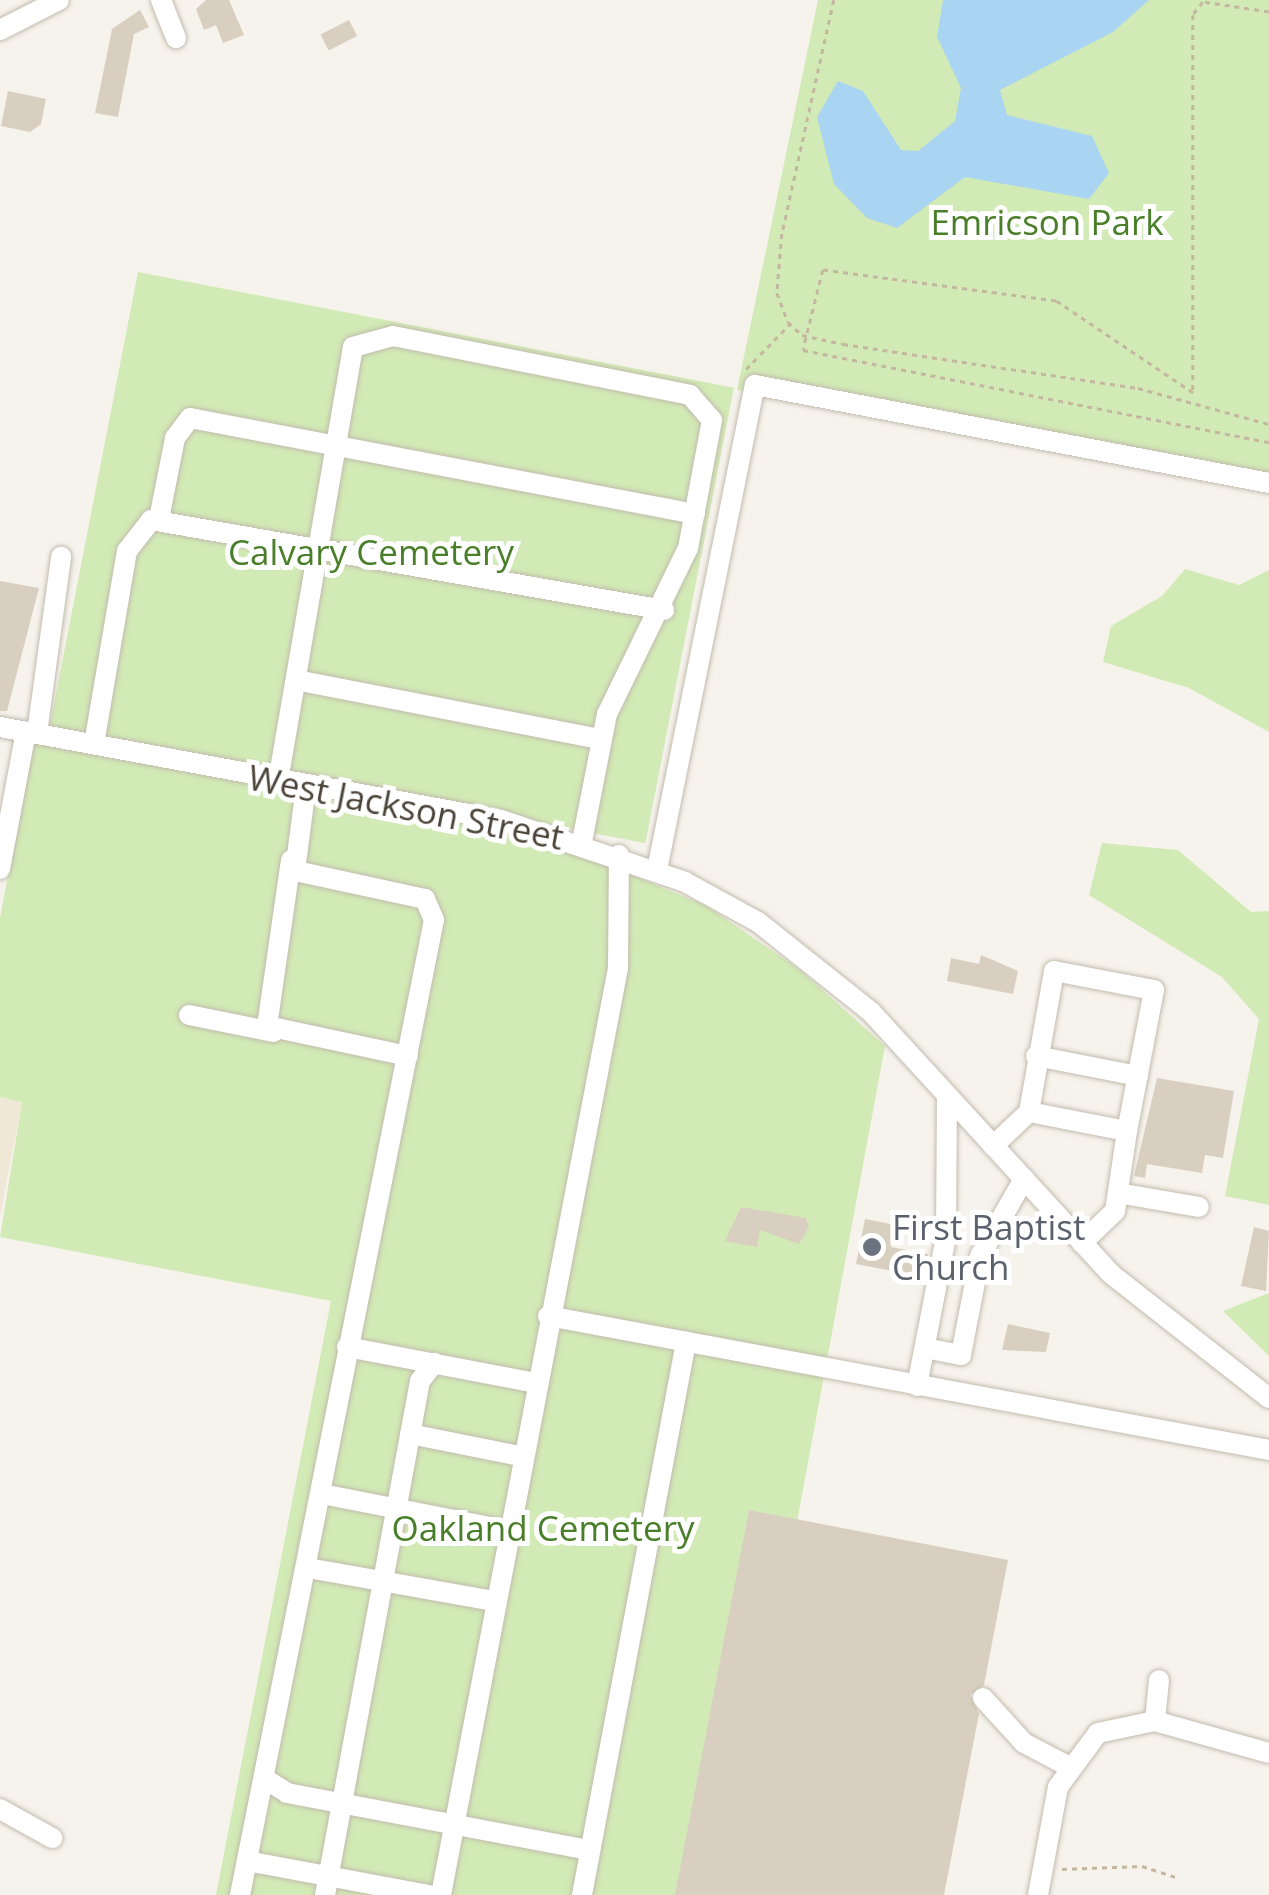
<!DOCTYPE html>
<style>
body{margin:0}
#map{position:relative;width:1269px;height:1895px;overflow:hidden;background:#f6f3ec;font-family:"Open Sans",sans-serif}
div>[style]{position:absolute}
[style*='--x']{left:calc(var(--x)*1px);top:calc(var(--y)*1px);width:calc(var(--w)*1px);rotate:calc(var(--a)*1deg)}
.education>*{inset:0;background:#efe8d6}
.green>*{inset:0;background:#d2eab5;transform-origin:0 0}
.water>*{inset:0;background:#a9d4f2}
.building>*{inset:0;background:#d8cfc1;transform-origin:0 0}
.path>*{height:2.5px;margin-top:-1.25px;transform-origin:0;background:repeating-linear-gradient(90deg,#c4b79f 0 5px,transparent 0 10px)}
.roads{filter:drop-shadow(0 0 2px #c2bbae) drop-shadow(0 0 2px #c2bbae)}
.minor>*{height:20px;margin:-10px;padding:0 10px;transform-origin:10px;border-radius:10px;background:#fff}
.dots>*{width:28px;height:28px;translate:-50% -50%;box-sizing:border-box;border:5px solid #fff;border-radius:50%}
span{translate:-50% -50%;white-space:nowrap;text-align:center;line-height:1.15;-webkit-text-stroke:10px #fff;paint-order:stroke}
.park-label{font-size:35px;color:#4a7f2a}
.street-label{font-size:35px;color:#4b4439}
.worship-label{font-size:35px;color:#5b616d}
.left{translate:0 -50%;text-align:left}
</style>
<div id="map">
<div class="education">
<div style="clip-path:polygon(0 1097px,22px 1102px,0 1216px)"></div>
</div>
<div class="green">
<div style="clip-path:polygon(818px 0,1269px 0,1269px 489px,737px 390px)"></div>
<div style="left:138px;top:272px;width:607px;height:464px;rotate:11deg"></div>
<div style="clip-path:polygon(1185px 569px,1239px 585px,1269px 570px,1269px 732px,1189px 688px,1103px 662px,1111px 626px,1162px 596px)"></div>
<div style="clip-path:polygon(33px 742px,498px 827px,578px 853px,707px 906px,800px 970px,885px 1046px,728px 1895px,216px 1895px,331px 1301px,0 1237px,22px 1102px,0 1097px,0 918px)"></div>
<div style="clip-path:polygon(1102px 843px,1178px 850px,1251px 912px,1269px 911px,1269px 1205px,1225px 1196px,1259px 1019px,1222px 977px,1089px 895px)"></div>
<div style="clip-path:polygon(1269px 1293px,1269px 1356px,1223px 1311px)"></div>
</div>
<div class="water">
<div style="clip-path:polygon(943px 0,1149px 0,1113px 32px,1000px 90px,1007px 115px,1092px 136px,1109px 173px,1089px 199px,965px 177px,897px 228px,867px 218px,834px 184px,817px 117px,838px 81px,863px 91px,901px 150px,918px 151px,955px 121px,961px 88px,937px 37px)"></div>
</div>
<div class="building">
<div style="clip-path:polygon(206px 0,229px 0,244px 35px,223px 43px,216px 25px,204px 30px,196px 9px)"></div>
<div style="clip-path:polygon(140px 10px,149px 27px,134px 34px,118px 117px,95px 113px,112px 29px)"></div>
<div style="left:349px;top:20px;width:18px;height:32px;rotate:63deg"></div>
<div style="clip-path:polygon(8px 91px,46px 99px,41px 124px,30px 132px,1px 126px)"></div>
<div style="clip-path:polygon(0 581px,39px 588px,7px 711px,0 711px)"></div>
<div style="clip-path:polygon(981px 955px,1018px 971px,1013px 994px,947px 981px,951px 958px,979px 964px)"></div>
<div style="clip-path:polygon(1157px 1078px,1234px 1091px,1223px 1158px,1205px 1155px,1202px 1173px,1147px 1164px,1145px 1178px,1134px 1176px)"></div>
<div style="clip-path:polygon(741px 1207px,806px 1218px,809px 1227px,799px 1244px,760px 1230px,757px 1247px,725px 1241px)"></div>
<div style="clip-path:polygon(865px 1219px,896px 1225px,891px 1247px,928px 1254px,924px 1277px,856px 1264px)"></div>
<div style="clip-path:polygon(1254px 1227px,1269px 1231px,1266px 1291px,1241px 1286px)"></div>
<div style="clip-path:polygon(1008px 1324px,1050px 1333px,1046px 1352px,1002px 1350px)"></div>
<div style="clip-path:polygon(749px 1510px,1008px 1560px,984px 1685px,970px 1695px,979px 1714px,944px 1895px,675px 1895px)"></div>
</div>
<div class="path">
<div style="--x:834;--y:0;--w:240;--a:102.5"></div>
<div style="--x:782;--y:234;--w:59;--a:94.8"></div>
<div style="--x:777;--y:293;--w:31;--a:69"></div>
<div style="--x:788;--y:322;--w:19;--a:43"></div>
<div style="--x:802;--y:335;--w:42;--a:12.4"></div>
<div style="--x:843;--y:344;--w:298;--a:8.5"></div>
<div style="--x:1138;--y:388;--w:136;--a:15.4"></div>
<div style="--x:1269;--y:12;--w:67;--a:-171.4"></div>
<div style="--x:1203;--y:2;--w:16;--a:128"></div>
<div style="--x:1193;--y:15;--w:378;--a:90"></div>
<div style="--x:1193;--y:393;--w:165;--a:-146.1"></div>
<div style="--x:1056;--y:301;--w:235;--a:-172.4"></div>
<div style="--x:823;--y:270;--w:82;--a:104"></div>
<div style="--x:803;--y:350;--w:475;--a:11.2"></div>
<div style="--x:746;--y:369;--w:62;--a:-45.7"></div>
<div style="--x:1062;--y:1869;--w:80;--a:-2.1"></div>
<div style="--x:1142;--y:1866;--w:35;--a:18"></div>
</div>
<div class="roads">
<div class="minor">
<div style="--x:161;--y:0;--w:41;--a:68.5"></div>
<div style="--x:0;--y:30;--w:66;--a:-27"></div>
<div style="--x:159;--y:519;--w:83;--a:-78.8"></div>
<div style="--x:175;--y:438;--w:25;--a:-53"></div>
<div style="--x:190;--y:418;--w:514;--a:10.76"></div>
<div style="--x:296;--y:680;--w:309;--a:11"></div>
<div style="--x:0;--y:727;--w:510;--a:10.52"></div>
<div style="--x:501;--y:820;--w:194;--a:18.6"></div>
<div style="--x:685;--y:882;--w:83;--a:28.7"></div>
<div style="--x:758;--y:922;--w:144;--a:38.5"></div>
<div style="--x:871;--y:1012;--w:355;--a:47.5"></div>
<div style="--x:1111;--y:1274;--w:201;--a:38.1"></div>
<div style="--x:37;--y:733;--w:178;--a:-82.2"></div>
<div style="--x:94;--y:744;--w:196;--a:-80.3"></div>
<div style="--x:127;--y:551;--w:39;--a:-52"></div>
<div style="--x:151;--y:520;--w:521;--a:9.95"></div>
<div style="--x:278;--y:781;--w:440;--a:-80.2"></div>
<div style="--x:353;--y:347;--w:41;--a:-15.4"></div>
<div style="--x:393;--y:336;--w:303;--a:11.2"></div>
<div style="--x:690;--y:395;--w:33;--a:49"></div>
<div style="--x:712;--y:420;--w:130;--a:100.6"></div>
<div style="--x:688;--y:548;--w:185;--a:116"></div>
<div style="--x:607;--y:714;--w:130;--a:101.1"></div>
<div style="--x:291;--y:860;--w:168;--a:98.2"></div>
<div style="--x:267;--y:1026;--w:144;--a:12"></div>
<div style="--x:0;--y:869;--w:140;--a:-79.3"></div>
<div style="--x:657;--y:870;--w:495;--a:-78.6"></div>
<div style="--x:755;--y:385;--w:523;--a:10.79"></div>
<div style="--x:189;--y:1015;--w:86;--a:11.4"></div>
<div style="--x:1036;--y:1056;--w:104;--a:11.1"></div>
<div style="--x:1029;--y:1112;--w:143;--a:-79.9"></div>
<div style="--x:1054;--y:971;--w:102;--a:10.8"></div>
<div style="--x:1154;--y:990;--w:144;--a:100.8"></div>
<div style="--x:993;--y:1146;--w:50;--a:-43.4"></div>
<div style="--x:1029;--y:1112;--w:100;--a:11"></div>
<div style="--x:1127;--y:1131;--w:81;--a:98.5"></div>
<div style="--x:1115;--y:1211;--w:46;--a:135.9"></div>
<div style="--x:1118;--y:1193;--w:82;--a:9.8"></div>
<div style="--x:548;--y:1316;--w:733;--a:10.53"></div>
<div style="--x:347;--y:1347;--w:191;--a:10.8"></div>
<div style="--x:925;--y:1348;--w:37;--a:11"></div>
<div style="--x:961;--y:1355;--w:101;--a:-79.1"></div>
<div style="--x:980;--y:1256;--w:89;--a:-60.3"></div>
<div style="--x:917;--y:1386;--w:152;--a:-79"></div>
<div style="--x:946;--y:1237;--w:142;--a:-89.6"></div>
<div style="--x:410;--y:1434;--w:112;--a:11.3"></div>
<div style="--x:322;--y:1494;--w:187;--a:11.1"></div>
<div style="--x:308;--y:1568;--w:188;--a:10.1"></div>
<div style="--x:983;--y:1698;--w:61;--a:47.7"></div>
<div style="--x:1024;--y:1743;--w:47;--a:27.6"></div>
<div style="--x:1155;--y:1721;--w:41;--a:-84.4"></div>
<div style="--x:265;--y:1779;--w:26;--a:32"></div>
<div style="--x:287;--y:1793;--w:307;--a:10.7"></div>
<div style="--x:0;--y:1809;--w:60;--a:29.1"></div>
<div style="--x:247;--y:1861;--w:185;--a:10.6"></div>
<div style="--x:240;--y:1895;--w:994;--a:-78.75"></div>
<div style="--x:434;--y:920;--w:23;--a:-113"></div>
<div style="--x:425;--y:899;--w:133;--a:-167.8"></div>
<div style="--x:295;--y:871;--w:86;--a:-82.6"></div>
<div style="--x:325;--y:1895;--w:523;--a:-79.53"></div>
<div style="--x:420;--y:1381;--w:23;--a:-52"></div>
<div style="--x:441;--y:1895;--w:944;--a:-79.19"></div>
<div style="--x:618;--y:968;--w:113;--a:-89.5"></div>
<div style="--x:582;--y:1895;--w:563;--a:-79.35"></div>
<div style="--x:1038;--y:1895;--w:110;--a:-79.5"></div>
<div style="--x:1058;--y:1787;--w:67;--a:-53.5"></div>
<div style="--x:1098;--y:1733;--w:58;--a:-11.9"></div>
<div style="--x:1155;--y:1721;--w:118;--a:15.7"></div>
</div>
</div>
<div class="dots">
<div style="left:872px;top:1247px;background:#6b7280"></div>
</div>
<div class="park-label">
<span style="left:1047px;top:222px">Emricson Park</span>
<span style="left:371px;top:552px">Calvary Cemetery</span>
<span style="left:543px;top:1528px">Oakland Cemetery</span>
</div>
<div class="street-label">
<span style="left:406px;top:807px;rotate:11deg">West Jackson Street</span>
</div>
<div class="worship-label">
<span class="left" style="left:892px;top:1247px">First Baptist<br>Church</span>
</div>
</div>
